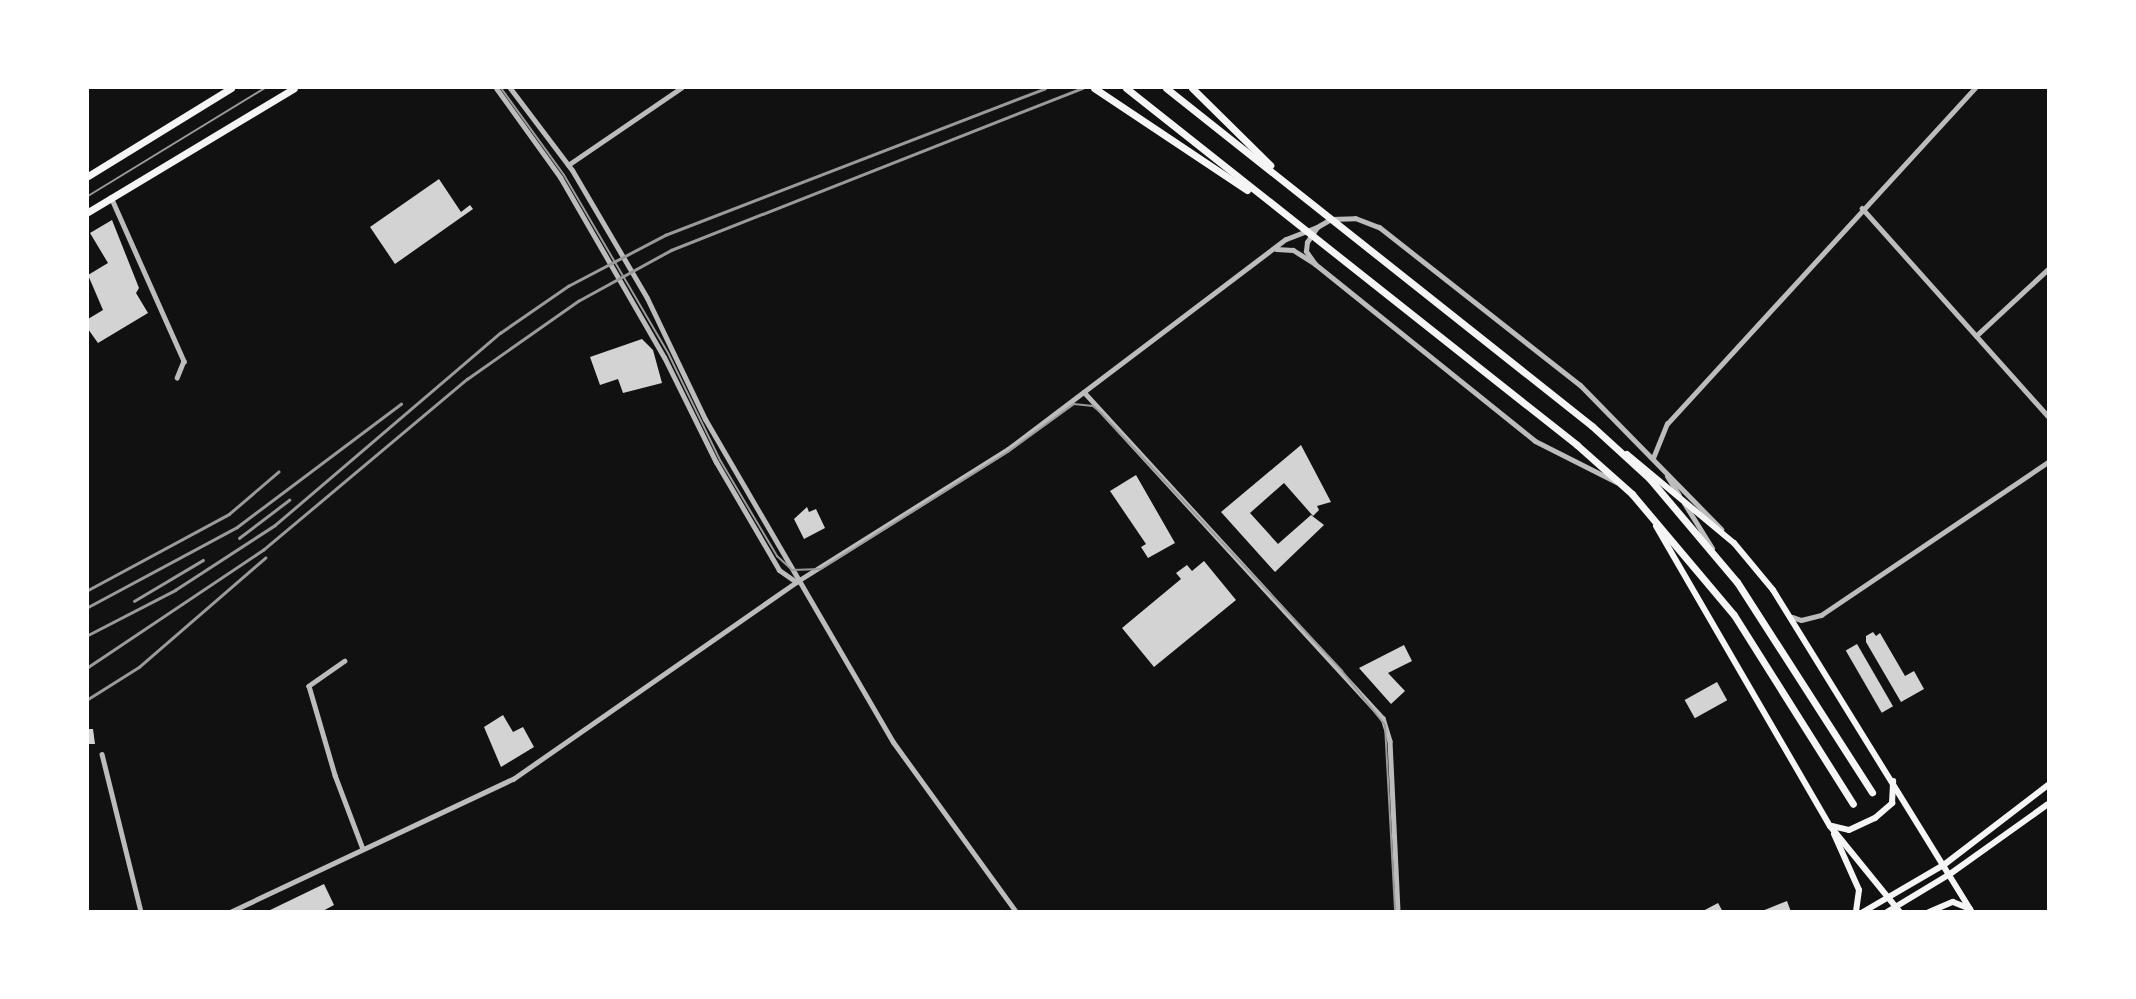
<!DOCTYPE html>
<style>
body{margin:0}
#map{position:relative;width:2136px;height:999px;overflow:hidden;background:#111;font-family:"DM Sans",sans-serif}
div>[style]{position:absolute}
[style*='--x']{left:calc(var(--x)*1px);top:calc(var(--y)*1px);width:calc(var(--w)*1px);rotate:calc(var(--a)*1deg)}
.building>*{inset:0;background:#d3d3d3;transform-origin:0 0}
.minor>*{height:4.5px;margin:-2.25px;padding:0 2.25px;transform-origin:2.25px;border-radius:2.25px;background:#bcbcbc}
.tertiary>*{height:5px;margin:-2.5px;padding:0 2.5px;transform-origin:2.5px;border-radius:2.5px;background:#bcbcbc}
.secondary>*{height:6px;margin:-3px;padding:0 3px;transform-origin:3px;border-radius:3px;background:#f5f5f5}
.primary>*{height:7px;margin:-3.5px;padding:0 3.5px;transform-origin:3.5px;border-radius:3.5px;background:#f5f5f5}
.tram>*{height:2px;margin:-1px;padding:0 1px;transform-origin:1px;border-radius:1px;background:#9a9a9a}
.rail>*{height:2.5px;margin:-1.25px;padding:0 1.25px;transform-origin:1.25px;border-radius:1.25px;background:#9a9a9a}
span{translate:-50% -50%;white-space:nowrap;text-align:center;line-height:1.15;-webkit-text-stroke:6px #fff;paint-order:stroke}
.frame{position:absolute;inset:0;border:89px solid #fff;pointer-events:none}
</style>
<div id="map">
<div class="building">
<div style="clip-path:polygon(439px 179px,461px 212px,470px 205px,473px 209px,395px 264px,370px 227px)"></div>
<div style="clip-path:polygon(112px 220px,139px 288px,136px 293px,148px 313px,98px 343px,88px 329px,88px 319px,103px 310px,88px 275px,108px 263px,90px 233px)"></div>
<div style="clip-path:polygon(642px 339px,653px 350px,662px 383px,623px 393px,618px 379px,600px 385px,590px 357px)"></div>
<div style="clip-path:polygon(1301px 445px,1331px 502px,1317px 506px,1319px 510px,1313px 516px,1284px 483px,1250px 513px,1278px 544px,1311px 515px,1324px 525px,1275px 572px,1221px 512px)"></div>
<div style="clip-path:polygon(1136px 475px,1175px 543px,1148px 558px,1141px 547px,1146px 544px,1110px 491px)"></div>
<div style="clip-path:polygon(807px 507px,809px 512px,816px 509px,825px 528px,804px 539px,794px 519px)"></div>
<div style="clip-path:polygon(1204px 561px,1236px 600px,1154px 667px,1122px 628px,1181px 579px,1176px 573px,1187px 565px,1192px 571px)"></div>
<div style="clip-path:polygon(1873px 632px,1876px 636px,1880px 633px,1905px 676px,1914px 671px,1924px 689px,1901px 702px,1866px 642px,1866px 636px)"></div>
<div style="left:1857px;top:644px;width:72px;height:13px;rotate:60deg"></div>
<div style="clip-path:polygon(1404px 645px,1412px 661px,1388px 673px,1405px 691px,1391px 704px,1359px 668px)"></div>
<div style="left:1717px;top:682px;width:21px;height:37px;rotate:61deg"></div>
<div style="clip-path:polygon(503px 715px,513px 732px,523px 727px,534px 747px,501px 767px,484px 727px)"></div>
<div style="clip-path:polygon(88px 729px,93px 729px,95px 744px,88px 744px)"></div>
<div style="clip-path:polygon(324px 884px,334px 905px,321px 912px,266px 912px)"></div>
<div style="clip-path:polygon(1787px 901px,1791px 912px,1762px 912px,1762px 911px)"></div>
<div style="clip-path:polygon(1718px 903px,1723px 912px,1701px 912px)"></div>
</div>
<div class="minor">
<div style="--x:568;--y:165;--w:137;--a:-34.3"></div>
<div style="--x:111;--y:197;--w:180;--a:66"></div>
<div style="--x:184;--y:361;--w:18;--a:112"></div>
<div style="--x:1862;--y:208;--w:279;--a:48.2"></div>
<div style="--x:1976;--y:336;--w:98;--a:-42.9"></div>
<div style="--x:1084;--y:392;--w:442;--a:47.5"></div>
<div style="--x:1383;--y:718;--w:24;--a:73"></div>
<div style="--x:1390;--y:741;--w:171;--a:87.3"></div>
<div style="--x:1653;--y:458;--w:37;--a:-68"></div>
<div style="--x:1667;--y:424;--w:456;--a:-47.5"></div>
<div style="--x:345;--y:661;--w:44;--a:145.2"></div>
<div style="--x:309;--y:686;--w:93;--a:73.7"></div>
<div style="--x:335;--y:775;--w:79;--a:69.3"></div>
<div style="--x:102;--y:754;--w:163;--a:76.1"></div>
<div style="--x:230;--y:912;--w:313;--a:-25.2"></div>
<div style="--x:513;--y:779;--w:345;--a:-34.8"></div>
</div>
<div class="tertiary">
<div style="--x:496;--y:88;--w:110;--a:54.3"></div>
<div style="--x:560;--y:177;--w:208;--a:60"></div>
<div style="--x:664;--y:357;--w:117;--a:63.7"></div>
<div style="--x:716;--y:462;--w:125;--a:59.7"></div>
<div style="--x:779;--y:570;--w:21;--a:35"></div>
<div style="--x:510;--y:88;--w:103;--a:52.9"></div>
<div style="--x:572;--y:170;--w:148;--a:59.6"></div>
<div style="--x:647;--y:298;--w:134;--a:64.4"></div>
<div style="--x:705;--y:419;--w:374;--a:59.8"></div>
<div style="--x:893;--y:742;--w:210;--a:54.1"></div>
<div style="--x:1276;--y:249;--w:17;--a:3"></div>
<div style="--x:1293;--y:250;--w:26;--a:32"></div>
<div style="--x:1315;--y:264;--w:282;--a:38.8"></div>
<div style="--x:1535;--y:441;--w:91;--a:26.8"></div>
<div style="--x:1315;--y:264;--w:16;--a:-125"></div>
<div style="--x:1306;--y:251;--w:9;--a:-84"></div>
<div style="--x:1307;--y:242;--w:18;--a:-56"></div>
<div style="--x:1317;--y:227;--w:16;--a:-30"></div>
<div style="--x:1331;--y:219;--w:24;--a:-2"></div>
<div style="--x:1355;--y:218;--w:26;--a:21"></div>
<div style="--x:1379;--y:227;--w:256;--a:38.2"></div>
<div style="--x:1580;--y:385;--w:202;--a:45.6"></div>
<div style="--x:1667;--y:476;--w:22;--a:58"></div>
<div style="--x:1684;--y:503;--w:53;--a:58.1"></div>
<div style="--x:796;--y:582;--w:250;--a:-32.1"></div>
<div style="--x:1008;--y:449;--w:348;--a:-37.1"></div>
<div style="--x:1286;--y:239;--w:33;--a:-21"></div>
<div style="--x:1792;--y:617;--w:9;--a:18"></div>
<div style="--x:1801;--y:620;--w:21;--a:-14"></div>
<div style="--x:1821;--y:615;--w:274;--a:-34"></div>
</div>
<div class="secondary">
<div style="--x:1627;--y:454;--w:139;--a:39.8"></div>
<div style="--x:1734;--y:543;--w:61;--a:50.3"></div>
<div style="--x:1773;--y:590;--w:379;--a:58.3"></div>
<div style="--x:1656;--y:526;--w:347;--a:59.9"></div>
<div style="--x:1830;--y:826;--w:111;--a:50.9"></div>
<div style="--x:1832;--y:826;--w:17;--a:13"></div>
<div style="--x:1849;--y:830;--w:29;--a:-25"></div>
<div style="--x:1875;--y:818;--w:23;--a:-41"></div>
<div style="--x:1892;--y:803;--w:22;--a:-87"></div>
<div style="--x:1834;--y:834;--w:61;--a:65.9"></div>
<div style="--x:1859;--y:890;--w:22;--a:98"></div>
<div style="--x:1863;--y:912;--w:95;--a:-30.3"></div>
<div style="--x:1945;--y:864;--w:130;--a:-37.5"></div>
<div style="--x:1887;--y:912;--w:74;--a:-31.1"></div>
<div style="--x:1950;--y:874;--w:120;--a:-35.5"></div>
<div style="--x:1929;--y:912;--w:26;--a:-23"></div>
<div style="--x:1953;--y:902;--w:18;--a:22"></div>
</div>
<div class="primary">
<div style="--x:1094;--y:88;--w:184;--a:33.7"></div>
<div style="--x:1126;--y:88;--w:575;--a:38.36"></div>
<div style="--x:1577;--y:445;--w:74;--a:41.7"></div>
<div style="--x:1632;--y:494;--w:158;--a:49.9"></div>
<div style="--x:1734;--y:615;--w:223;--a:57.8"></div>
<div style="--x:1166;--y:88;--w:544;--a:38.43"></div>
<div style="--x:1592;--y:426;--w:77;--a:42.4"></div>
<div style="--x:1649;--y:478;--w:136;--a:49.8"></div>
<div style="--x:1737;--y:582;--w:250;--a:57.3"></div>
<div style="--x:1192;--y:88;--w:110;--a:44.6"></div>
<div style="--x:88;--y:176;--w:168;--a:-31.6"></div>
<div style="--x:88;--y:212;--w:240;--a:-31"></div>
</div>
<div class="tram">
<div style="--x:501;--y:88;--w:107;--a:54.1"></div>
<div style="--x:564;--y:175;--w:208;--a:59.7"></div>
<div style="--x:669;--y:355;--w:117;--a:64.1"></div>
<div style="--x:720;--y:460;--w:112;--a:59.3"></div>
<div style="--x:777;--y:556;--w:21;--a:43"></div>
<div style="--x:792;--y:570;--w:29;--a:-2"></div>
<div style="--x:821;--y:569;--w:222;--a:-32.1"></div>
<div style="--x:1009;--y:451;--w:80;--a:-35.9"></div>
<div style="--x:1074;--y:404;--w:19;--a:6"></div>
<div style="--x:1093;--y:406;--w:8;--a:40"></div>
<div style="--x:1099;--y:411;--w:356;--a:46.9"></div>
<div style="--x:1342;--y:671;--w:69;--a:51.5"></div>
<div style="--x:1385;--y:725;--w:187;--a:86.9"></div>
<div style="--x:88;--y:196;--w:207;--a:-31.4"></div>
</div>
<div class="rail">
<div style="--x:239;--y:538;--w:63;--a:-37.2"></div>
<div style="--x:88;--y:590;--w:160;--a:-28.3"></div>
<div style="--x:229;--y:514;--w:65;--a:-40.6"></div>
<div style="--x:134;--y:601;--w:80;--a:-30.7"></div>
<div style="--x:88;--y:607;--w:169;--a:-28.2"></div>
<div style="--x:237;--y:527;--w:205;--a:-36.9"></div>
<div style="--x:88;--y:635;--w:98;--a:-27.3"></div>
<div style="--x:175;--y:590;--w:119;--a:-33"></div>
<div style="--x:275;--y:525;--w:296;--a:-40.5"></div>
<div style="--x:500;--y:333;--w:83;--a:-34.7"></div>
<div style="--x:568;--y:286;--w:110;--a:-27.7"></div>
<div style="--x:665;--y:235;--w:407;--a:-21.1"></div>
<div style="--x:88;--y:667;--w:211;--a:-33.8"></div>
<div style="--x:263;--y:550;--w:266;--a:-40"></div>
<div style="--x:467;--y:379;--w:136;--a:-35.1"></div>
<div style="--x:578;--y:301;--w:106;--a:-28.7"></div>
<div style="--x:671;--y:250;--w:442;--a:-21.5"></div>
<div style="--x:88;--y:699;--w:60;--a:-32.1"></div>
<div style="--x:139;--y:667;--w:167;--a:-40.9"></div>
</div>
<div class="frame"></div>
</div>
